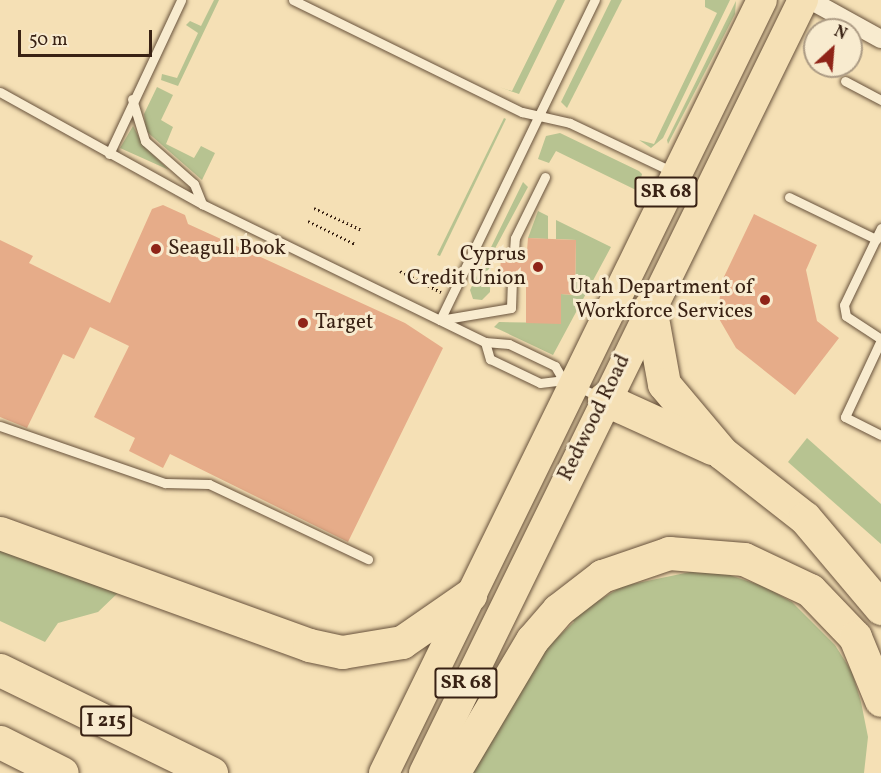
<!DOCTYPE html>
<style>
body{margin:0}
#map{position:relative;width:881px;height:773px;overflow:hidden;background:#f5e0b5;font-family:Vollkorn,serif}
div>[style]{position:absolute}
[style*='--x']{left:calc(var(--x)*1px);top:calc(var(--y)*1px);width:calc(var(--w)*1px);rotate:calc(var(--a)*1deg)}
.green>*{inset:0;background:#b7c391}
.building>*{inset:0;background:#e6ac89}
.path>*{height:3px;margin-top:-1.5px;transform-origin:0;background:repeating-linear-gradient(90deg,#392214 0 1.5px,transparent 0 4.5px)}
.roads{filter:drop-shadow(0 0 2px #68523c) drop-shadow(0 0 2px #68523c)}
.service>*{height:9px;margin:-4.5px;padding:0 4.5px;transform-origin:4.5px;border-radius:4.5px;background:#f8ebcf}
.minor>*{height:18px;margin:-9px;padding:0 9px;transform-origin:9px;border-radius:9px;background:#f8ebcf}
.primary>*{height:30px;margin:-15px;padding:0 15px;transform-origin:15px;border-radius:15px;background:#f5e0b5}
.motorway>*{height:33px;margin:-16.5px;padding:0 16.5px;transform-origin:16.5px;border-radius:16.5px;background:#f5e0b5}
.dots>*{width:16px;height:16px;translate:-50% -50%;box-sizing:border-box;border:3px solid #f8ebcf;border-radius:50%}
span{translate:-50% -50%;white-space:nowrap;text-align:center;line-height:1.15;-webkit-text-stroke:6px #f8ebcf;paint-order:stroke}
.shield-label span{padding:2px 4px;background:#f8ebcf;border:2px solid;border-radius:4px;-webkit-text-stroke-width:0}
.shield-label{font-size:20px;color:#392214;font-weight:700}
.poi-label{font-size:21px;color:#392214}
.left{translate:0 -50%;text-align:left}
.right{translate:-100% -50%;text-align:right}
.street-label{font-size:21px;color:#392214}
.north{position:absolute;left:803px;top:18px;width:60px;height:60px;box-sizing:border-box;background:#f8ebcf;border:2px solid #ac9b84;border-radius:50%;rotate:26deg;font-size:16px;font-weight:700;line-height:24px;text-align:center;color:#392214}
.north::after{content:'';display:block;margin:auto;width:21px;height:27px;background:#8f2418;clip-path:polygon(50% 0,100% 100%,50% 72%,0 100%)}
.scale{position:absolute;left:18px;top:30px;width:134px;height:27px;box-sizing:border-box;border:3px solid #392214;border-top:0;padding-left:8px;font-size:18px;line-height:21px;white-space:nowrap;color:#392214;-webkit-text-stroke:4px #f8ebcf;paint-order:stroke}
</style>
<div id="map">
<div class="green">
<div style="clip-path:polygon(214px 0,219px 0,178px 86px,161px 80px,162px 74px,177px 78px,198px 33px,186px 25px,190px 21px,201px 26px)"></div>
<div style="clip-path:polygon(557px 0,565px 0,519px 94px,499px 87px,512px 91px)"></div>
<div style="clip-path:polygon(611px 0,622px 0,567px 108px,561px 102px)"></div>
<div style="clip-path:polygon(705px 0,730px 0,663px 138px,651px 148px,639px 140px,654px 144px,717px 13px,705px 7px)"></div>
<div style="clip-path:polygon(736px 1px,735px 14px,668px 144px,667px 140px)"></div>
<div style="clip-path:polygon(157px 87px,173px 95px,161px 120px,173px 127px,166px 144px,194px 158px,201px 146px,215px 153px,202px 180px,146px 131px,144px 114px)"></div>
<div style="clip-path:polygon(504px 118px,506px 119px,440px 256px,437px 255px)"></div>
<div style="clip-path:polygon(133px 126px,143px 145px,169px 170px,120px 148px)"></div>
<div style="clip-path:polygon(560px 133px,639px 171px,642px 174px,638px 191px,556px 151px,549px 163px,538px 159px,546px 136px)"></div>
<div style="clip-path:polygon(523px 182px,528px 187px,491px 256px,490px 292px,482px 300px,473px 299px,470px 290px)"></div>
<div style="clip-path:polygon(538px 211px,548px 216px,548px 239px,528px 238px)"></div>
<div style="clip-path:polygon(556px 220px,611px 247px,553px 355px,494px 327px,499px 322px,561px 323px,561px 294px,575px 295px,576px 240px,556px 239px)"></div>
<div style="clip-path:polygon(807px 438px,881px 504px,881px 544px,788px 462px)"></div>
<div style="clip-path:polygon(0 545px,122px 589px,98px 612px,58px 623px,45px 642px,0 621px)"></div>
<div style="clip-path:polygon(690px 572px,726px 574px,763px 586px,792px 602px,835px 645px,852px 672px,861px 702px,868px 737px,864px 773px,471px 773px,546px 648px,574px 622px,571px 617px,623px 586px)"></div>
</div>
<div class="building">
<div style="clip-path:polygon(163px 205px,185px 215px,188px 224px,405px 323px,443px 348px,348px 542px,170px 454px,163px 468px,129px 451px,135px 438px,94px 417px,129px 346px,90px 327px,74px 359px,63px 354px,27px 428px,0 417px,0 240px,33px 256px,29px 263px,110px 303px,152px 209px)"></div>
<div style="clip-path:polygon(754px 214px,817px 245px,806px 270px,817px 321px,839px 338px,795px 395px,736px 348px,718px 317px,721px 283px)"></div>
<div style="clip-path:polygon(528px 238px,576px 240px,575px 295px,561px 294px,561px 324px,526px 323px,526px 283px,512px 276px,500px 283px,501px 250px,516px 257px,527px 251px)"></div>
</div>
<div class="path">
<div style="--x:314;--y:208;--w:53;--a:24.6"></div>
<div style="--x:308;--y:221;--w:52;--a:26.1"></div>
<div style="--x:400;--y:271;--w:46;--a:27.1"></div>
</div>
<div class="roads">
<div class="service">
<div style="--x:293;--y:0;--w:255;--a:26.1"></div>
<div style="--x:522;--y:112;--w:49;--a:12.9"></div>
<div style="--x:570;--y:123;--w:114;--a:25.4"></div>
<div style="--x:845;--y:81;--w:41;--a:27.8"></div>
<div style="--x:0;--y:92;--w:231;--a:29"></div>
<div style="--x:202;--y:204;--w:315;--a:26"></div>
<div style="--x:485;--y:342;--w:24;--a:5"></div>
<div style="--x:509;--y:344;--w:51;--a:25.6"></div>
<div style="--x:555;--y:366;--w:16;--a:60"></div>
<div style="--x:563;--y:380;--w:41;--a:24.7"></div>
<div style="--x:132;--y:99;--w:44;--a:72.8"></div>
<div style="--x:145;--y:141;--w:65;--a:41.3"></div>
<div style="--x:194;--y:184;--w:22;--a:68"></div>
<div style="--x:109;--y:154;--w:170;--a:-64.9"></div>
<div style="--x:789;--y:197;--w:97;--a:25.8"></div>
<div style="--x:881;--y:228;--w:85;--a:115.7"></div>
<div style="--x:844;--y:305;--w:11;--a:80"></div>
<div style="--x:846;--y:316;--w:42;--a:33.3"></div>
<div style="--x:514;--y:251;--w:13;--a:-86"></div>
<div style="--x:515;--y:238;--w:68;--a:-63.8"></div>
<div style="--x:440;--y:320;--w:356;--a:-64.2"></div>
<div style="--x:440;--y:320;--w:72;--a:-9.6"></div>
<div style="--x:511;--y:308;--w:25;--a:-88"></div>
<div style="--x:881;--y:340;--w:85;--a:115.1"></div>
<div style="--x:845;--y:417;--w:40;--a:26.6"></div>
<div style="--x:485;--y:342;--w:18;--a:74"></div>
<div style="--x:490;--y:359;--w:55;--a:25.6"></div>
<div style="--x:540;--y:383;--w:23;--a:-7"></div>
<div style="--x:0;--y:426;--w:175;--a:19.1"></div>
<div style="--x:165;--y:483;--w:44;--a:1.3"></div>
<div style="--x:209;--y:484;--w:176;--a:25.3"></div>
</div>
<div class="minor">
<div style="--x:810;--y:0;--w:81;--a:28.8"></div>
</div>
<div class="primary">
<div style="--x:384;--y:773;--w:860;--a:-63.94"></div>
<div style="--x:424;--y:773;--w:861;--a:-63.88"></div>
</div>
<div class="motorway">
<div style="--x:650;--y:307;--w:78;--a:79.7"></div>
<div style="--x:664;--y:384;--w:90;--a:50"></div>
<div style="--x:722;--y:453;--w:105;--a:38.1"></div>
<div style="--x:805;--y:518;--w:118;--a:49.8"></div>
<div style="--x:604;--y:399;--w:119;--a:24.4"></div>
<div style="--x:0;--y:533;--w:329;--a:19.9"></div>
<div style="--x:309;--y:645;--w:34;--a:12"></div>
<div style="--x:342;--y:652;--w:61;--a:-9.5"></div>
<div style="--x:402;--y:642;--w:83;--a:-34.7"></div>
<div style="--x:0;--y:670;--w:235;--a:26"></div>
<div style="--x:0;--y:742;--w:69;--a:26.6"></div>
<div style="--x:453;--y:773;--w:155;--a:-59.3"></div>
<div style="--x:532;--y:640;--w:40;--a:-49"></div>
<div style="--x:558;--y:610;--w:56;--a:-37.7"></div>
<div style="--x:602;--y:576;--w:71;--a:-18.9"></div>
<div style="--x:669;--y:553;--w:75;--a:4.6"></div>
<div style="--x:744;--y:559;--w:73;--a:25.2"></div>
<div style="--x:810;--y:590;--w:65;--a:46.2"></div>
<div style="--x:855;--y:637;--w:68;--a:67.6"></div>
</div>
</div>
<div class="dots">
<div style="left:156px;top:249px;background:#8f2418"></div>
<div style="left:538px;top:267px;background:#8f2418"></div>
<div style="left:765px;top:300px;background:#8f2418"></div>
<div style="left:303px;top:323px;background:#8f2418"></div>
</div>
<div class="shield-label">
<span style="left:666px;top:192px">SR 68</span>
<span style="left:466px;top:683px">SR 68</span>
<span style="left:106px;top:721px">I 215</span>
</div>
<div class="poi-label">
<span class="left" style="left:168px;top:249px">Seagull Book</span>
<span class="right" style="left:526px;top:267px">Cyprus<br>Credit Union</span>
<span class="right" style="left:753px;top:300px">Utah Department of<br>Workforce Services</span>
<span class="left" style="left:315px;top:323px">Target</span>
</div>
<div class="street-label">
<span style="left:595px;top:418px;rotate:-64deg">Redwood Road</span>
</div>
<div class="north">N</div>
<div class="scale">50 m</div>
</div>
